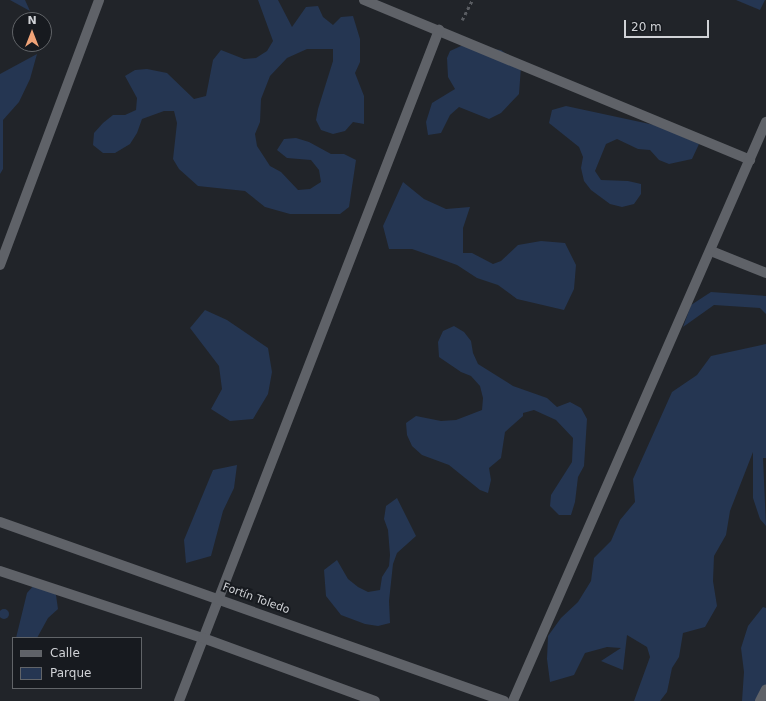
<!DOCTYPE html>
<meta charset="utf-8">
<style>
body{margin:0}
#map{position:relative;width:766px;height:701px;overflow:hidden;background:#212429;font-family:"DejaVu Sans",sans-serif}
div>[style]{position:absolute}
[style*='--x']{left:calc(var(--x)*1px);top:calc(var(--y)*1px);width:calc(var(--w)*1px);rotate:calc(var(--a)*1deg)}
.green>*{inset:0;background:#253652}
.round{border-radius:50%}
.path>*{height:2.5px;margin-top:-1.25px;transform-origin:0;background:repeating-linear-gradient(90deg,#5a5d62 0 3px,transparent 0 6px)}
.minor>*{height:10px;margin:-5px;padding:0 5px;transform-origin:5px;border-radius:5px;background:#5f6268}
.tertiary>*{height:10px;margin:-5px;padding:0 5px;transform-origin:5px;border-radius:5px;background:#5f6268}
span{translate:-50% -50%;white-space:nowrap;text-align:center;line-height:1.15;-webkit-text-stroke:4px #171a1f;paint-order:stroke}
.street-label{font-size:11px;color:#d0d2d6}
.legend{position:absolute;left:12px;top:637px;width:130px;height:52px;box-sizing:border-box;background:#171a1f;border:1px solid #616468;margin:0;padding:5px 7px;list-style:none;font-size:12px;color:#d0d2d6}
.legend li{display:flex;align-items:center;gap:8px;height:20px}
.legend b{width:20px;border:1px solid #616468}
.north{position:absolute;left:12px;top:12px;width:40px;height:40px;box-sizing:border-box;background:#171a1f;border:1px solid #616468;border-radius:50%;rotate:0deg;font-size:11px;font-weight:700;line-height:16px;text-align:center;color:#d0d2d6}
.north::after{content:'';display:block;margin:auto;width:14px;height:18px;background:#f0a378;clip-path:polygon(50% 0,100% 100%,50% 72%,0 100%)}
.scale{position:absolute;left:624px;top:20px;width:85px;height:18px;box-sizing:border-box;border:2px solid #d0d2d6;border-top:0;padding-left:5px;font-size:12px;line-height:14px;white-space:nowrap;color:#d0d2d6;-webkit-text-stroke:3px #171a1f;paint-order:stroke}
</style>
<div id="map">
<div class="green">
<div style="clip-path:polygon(10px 0,25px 0,30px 11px)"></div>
<div style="clip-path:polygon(258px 0,278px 0,292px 27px,306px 7px,318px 6px,323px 17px,333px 25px,341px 17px,353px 16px,360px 39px,360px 62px,355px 73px,364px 96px,364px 124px,353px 122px,345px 131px,333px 134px,321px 130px,316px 120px,318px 109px,333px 61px,333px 49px,307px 49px,287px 58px,270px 76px,261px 99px,260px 122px,255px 134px,257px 146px,270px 166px,281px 172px,298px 190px,310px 189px,321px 182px,319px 170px,311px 160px,287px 158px,277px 150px,284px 139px,296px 138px,309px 142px,331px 154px,344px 154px,356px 160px,349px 207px,340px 214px,290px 214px,265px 207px,245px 191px,198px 186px,179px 169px,173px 159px,177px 123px,174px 111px,164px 111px,142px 119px,137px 133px,130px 144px,115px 153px,103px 153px,93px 145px,94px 133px,103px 123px,113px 115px,125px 115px,136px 110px,137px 98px,125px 76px,135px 70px,147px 69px,167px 73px,194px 99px,206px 96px,213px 60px,221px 50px,244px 59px,256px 58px,267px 51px,273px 41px)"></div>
<div style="clip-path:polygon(736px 0,765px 0,760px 10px)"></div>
<div style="clip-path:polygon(461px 46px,501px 50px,517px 62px,521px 67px,519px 94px,501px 113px,489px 119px,459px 107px,450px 115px,441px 133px,428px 135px,426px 122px,432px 103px,455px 89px,448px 77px,447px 58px,450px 51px)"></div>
<div style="clip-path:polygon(37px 54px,30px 79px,19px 102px,3px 120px,3px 169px,0 174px,0 74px)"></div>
<div style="clip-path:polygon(566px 106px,659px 126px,699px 144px,692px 159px,669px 164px,659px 160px,650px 150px,638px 149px,617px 139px,606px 144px,595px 171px,601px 180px,628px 181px,641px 184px,641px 194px,634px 204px,622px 207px,610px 204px,591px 190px,584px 181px,581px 168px,583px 157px,579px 147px,549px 123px,552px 110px)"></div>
<div style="clip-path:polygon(403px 182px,424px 199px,446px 209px,470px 207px,463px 228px,463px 253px,472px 253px,493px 264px,501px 261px,518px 245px,541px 241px,565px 243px,576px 265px,574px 289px,564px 310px,517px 299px,498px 285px,477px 278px,457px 265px,435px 257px,412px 249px,389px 249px,383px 226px)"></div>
<div style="clip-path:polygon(711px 292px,766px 296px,766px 314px,760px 308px,714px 305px,683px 327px,691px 305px)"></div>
<div style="clip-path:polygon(205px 310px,227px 320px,268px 348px,272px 372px,268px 394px,253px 419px,230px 421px,211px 409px,222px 389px,219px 366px,190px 328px)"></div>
<div style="clip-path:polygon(454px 326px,464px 332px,471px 341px,473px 353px,478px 364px,513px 386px,547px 398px,557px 407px,570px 402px,581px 408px,587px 419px,584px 466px,578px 477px,575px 502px,571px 515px,559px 515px,550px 506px,551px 495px,572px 462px,573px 438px,556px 420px,534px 410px,523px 413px,523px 416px,505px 432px,501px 458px,489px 468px,491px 480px,488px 493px,480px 490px,449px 465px,422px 455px,412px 446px,407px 435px,406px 423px,416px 416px,441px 421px,456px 420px,482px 410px,483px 398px,480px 386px,471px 376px,461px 372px,439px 357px,438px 342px,443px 331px)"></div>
<div style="clip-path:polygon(766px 344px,766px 458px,763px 458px,766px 526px,760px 519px,753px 498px,753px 452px,730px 511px,726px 535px,714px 556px,713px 581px,717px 606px,705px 627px,683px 633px,679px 657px,672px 668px,667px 692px,660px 701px,634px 701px,650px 657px,647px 647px,627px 635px,623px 670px,601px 661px,621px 648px,607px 647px,585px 653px,574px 675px,550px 682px,547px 659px,548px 636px,561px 618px,578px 602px,591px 581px,594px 558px,611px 541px,620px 520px,635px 502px,633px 479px,672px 392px,697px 375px,711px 356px)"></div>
<div style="clip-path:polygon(237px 465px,234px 488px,223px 511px,211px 556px,186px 563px,184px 540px,213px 470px)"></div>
<div style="clip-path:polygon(397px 498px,416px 536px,397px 553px,393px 564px,389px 601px,390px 623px,378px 626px,365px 624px,341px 615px,326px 596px,324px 570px,337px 560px,348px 579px,358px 587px,368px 592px,380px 590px,382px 577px,389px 566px,390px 555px,388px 530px,384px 519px,386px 506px)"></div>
<div style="clip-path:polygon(45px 584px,56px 595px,58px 609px,48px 618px,37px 638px,16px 638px,27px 593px,34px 585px)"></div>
<div style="clip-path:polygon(763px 607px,766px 608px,766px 701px,742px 701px,744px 672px,741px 648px,748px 626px)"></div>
<div class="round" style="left:-1px;top:609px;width:10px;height:10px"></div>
</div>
<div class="path">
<div style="--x:462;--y:20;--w:22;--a:-63"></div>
</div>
<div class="minor">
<div style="--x:364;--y:0;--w:418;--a:22.5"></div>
<div style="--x:711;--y:251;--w:59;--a:21.8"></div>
<div style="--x:0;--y:265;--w:283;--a:-69.5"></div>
<div style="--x:179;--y:701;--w:720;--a:-68.82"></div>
<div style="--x:513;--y:701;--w:632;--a:-66.4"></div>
<div style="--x:760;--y:701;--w:13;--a:-63"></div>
</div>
<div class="tertiary">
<div style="--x:0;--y:522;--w:535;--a:19.55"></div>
<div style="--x:0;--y:571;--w:214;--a:18.3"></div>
<div style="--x:203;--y:638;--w:183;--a:20.1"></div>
</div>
<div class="street-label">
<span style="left:256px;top:599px;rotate:20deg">Fortín Toledo</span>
</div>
<ul class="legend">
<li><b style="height:5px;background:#5f6268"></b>Calle</li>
<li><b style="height:11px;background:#253652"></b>Parque</li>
</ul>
<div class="north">N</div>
<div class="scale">20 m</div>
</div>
